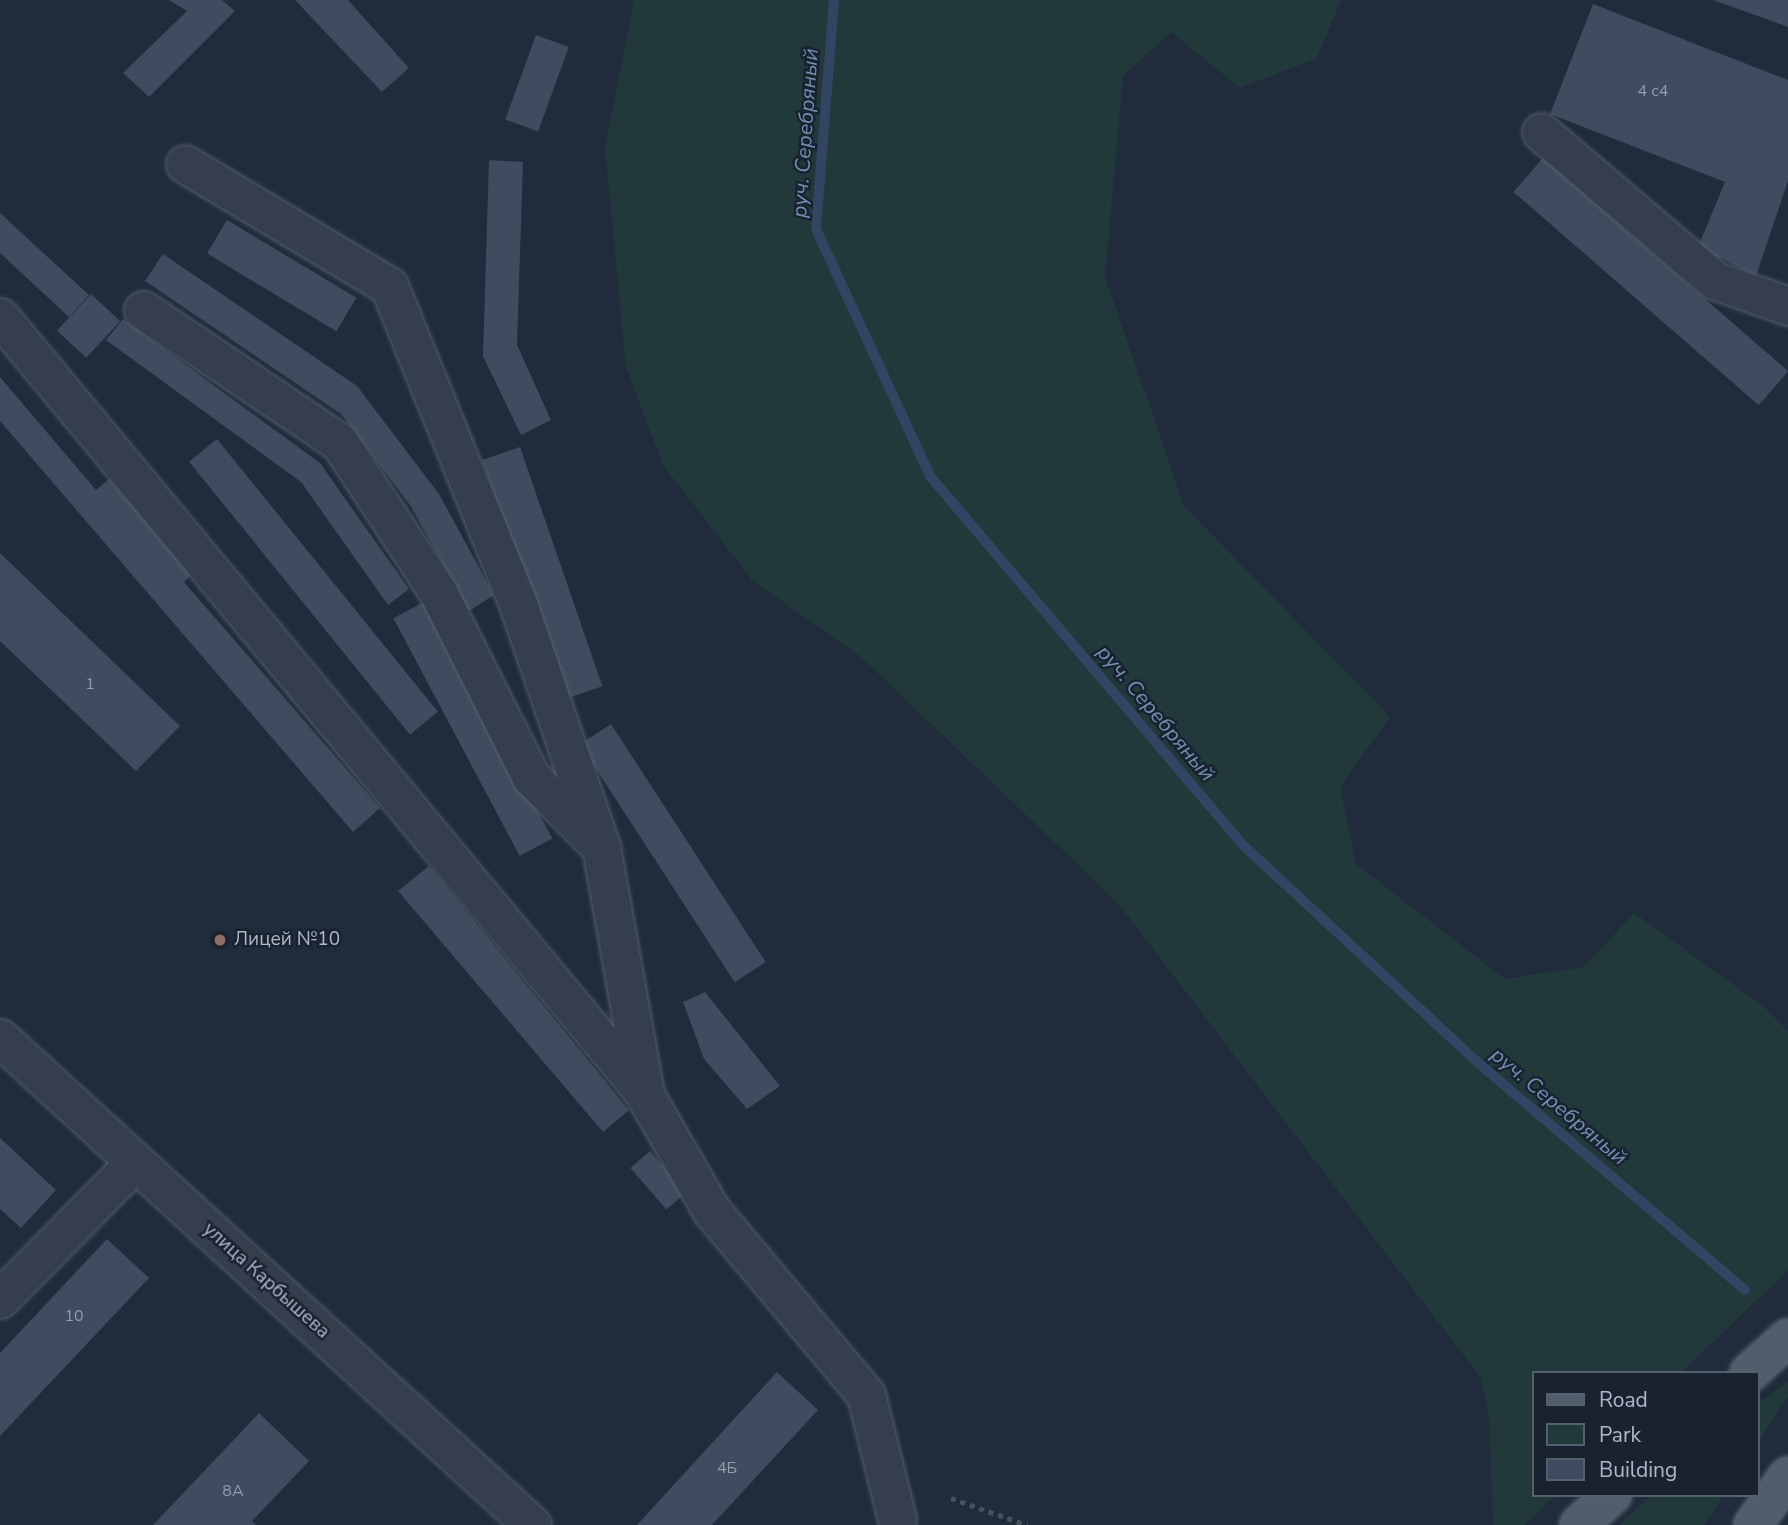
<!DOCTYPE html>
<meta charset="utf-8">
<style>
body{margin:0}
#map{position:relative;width:1788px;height:1525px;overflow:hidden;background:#202c3b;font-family:"Nunito Sans",sans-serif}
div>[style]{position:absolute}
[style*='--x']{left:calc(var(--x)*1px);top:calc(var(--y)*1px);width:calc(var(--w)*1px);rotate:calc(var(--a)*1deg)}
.green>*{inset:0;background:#22393c}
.stream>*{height:10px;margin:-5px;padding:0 5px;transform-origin:5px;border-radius:5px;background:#324664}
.building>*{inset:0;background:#3f4b5e;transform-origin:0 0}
.path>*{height:4.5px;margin-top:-2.25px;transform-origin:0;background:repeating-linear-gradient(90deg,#40565a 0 5px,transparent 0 10px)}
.roads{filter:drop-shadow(0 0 2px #525b69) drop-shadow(0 0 2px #525b69)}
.minor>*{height:37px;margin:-18.5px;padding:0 18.5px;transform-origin:18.5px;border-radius:18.5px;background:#343e4c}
.major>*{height:38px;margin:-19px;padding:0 19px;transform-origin:19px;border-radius:19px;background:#525d6c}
.dots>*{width:19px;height:19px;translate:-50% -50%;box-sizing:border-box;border:4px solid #192330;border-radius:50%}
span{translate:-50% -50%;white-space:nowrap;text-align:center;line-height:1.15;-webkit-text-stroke:5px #192330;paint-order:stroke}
.number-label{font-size:16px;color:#939dae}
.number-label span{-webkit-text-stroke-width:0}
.poi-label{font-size:19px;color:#afb8c8}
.left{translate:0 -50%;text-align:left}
.street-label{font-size:19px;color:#afb8c8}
.water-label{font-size:21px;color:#748eb2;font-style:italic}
.legend{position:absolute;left:1532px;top:1371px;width:228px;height:126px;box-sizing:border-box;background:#192330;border:2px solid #555f6d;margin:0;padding:9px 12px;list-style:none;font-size:21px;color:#afb8c8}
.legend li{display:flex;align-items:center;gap:14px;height:35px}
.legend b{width:35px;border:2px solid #555f6d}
</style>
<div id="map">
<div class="green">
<div style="clip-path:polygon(634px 0,1341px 0,1317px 58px,1240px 88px,1171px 32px,1123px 76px,1105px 277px,1184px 506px,1390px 717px,1340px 787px,1356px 864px,1505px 979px,1584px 967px,1634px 913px,1763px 1006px,1788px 1031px,1788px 1270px,1681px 1373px,1534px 1373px,1534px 1495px,1555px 1495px,1524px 1525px,1493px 1525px,1489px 1418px,1481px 1378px,1118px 903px,860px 656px,752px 580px,663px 465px,626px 367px,605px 147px)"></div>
<div style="clip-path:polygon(1788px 1381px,1788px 1396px,1758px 1443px,1758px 1404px)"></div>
<div style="clip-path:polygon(1652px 1495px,1724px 1495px,1704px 1525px,1619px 1525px)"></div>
</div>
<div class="stream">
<div style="--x:834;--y:0;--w:230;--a:94.5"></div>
<div style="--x:816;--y:229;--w:272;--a:65.2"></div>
<div style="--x:930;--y:476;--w:484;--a:49.7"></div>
<div style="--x:1243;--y:845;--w:318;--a:42.8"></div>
<div style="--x:1476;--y:1061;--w:353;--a:40.4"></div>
</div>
<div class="building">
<div style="clip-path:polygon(169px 0,222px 0,235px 11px,149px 97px,123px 73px,187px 11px)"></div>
<div style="clip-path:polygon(295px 0,348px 0,409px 68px,382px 92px)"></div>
<div style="clip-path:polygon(1714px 0,1788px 0,1788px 27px,1713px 0)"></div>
<div style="clip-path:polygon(1593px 4px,1788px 80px,1788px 181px,1756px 276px,1698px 247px,1725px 182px,1550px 114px)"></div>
<div style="left:536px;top:35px;width:35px;height:90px;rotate:20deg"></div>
<div style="left:1543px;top:158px;width:325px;height:45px;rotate:41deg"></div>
<div style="clip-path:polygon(489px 160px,523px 162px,517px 345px,551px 420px,521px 435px,483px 356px)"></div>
<div style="clip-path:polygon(0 213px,89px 295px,69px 317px,0 253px)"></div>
<div style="left:227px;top:220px;width:151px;height:39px;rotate:31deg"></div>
<div style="clip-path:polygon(163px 254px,357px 386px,439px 494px,494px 595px,469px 611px,410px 505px,341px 414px,145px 281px)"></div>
<div style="left:91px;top:294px;width:40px;height:50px;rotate:43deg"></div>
<div style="clip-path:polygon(123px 319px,320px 463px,409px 589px,388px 605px,301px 482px,106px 340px)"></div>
<div style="clip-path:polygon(0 377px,96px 490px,109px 479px,193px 574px,184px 582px,380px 808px,353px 832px,0 421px)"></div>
<div style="left:217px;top:439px;width:351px;height:36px;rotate:51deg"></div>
<div style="left:520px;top:447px;width:253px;height:40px;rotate:71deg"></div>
<div style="clip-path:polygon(0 553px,180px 726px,136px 771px,0 641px)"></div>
<div style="left:426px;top:601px;width:269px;height:37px;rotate:62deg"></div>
<div style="left:611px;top:724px;width:284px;height:37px;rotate:57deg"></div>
<div style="clip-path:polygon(429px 866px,629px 1110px,603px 1132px,398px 891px)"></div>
<div style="clip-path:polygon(705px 992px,780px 1086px,747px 1109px,704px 1059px,683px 1002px)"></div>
<div style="clip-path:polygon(0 1138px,56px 1190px,21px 1228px,0 1209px)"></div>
<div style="left:650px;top:1151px;width:55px;height:26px;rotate:49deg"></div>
<div style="clip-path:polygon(107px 1239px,149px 1278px,0 1436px,0 1353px)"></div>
<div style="clip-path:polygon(777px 1372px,818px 1410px,712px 1525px,637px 1525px)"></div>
<div style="clip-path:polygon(259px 1413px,309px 1461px,252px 1521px,256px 1525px,153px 1525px)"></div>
</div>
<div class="path">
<div style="--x:951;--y:1498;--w:81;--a:19.6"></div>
</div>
<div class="roads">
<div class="minor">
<div style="--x:1541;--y:132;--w:228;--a:40.5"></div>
<div style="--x:1714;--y:280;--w:78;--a:19.4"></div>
<div style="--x:185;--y:164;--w:238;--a:30.9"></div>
<div style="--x:389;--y:286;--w:343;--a:67.9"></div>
<div style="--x:518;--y:604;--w:257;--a:71.1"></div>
<div style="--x:601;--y:847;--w:252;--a:79.9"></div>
<div style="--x:645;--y:1095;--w:133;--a:60.1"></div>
<div style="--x:711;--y:1210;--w:241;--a:50"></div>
<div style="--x:866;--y:1395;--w:128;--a:76"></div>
<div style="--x:143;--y:310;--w:238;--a:34"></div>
<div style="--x:340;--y:443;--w:178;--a:56.7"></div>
<div style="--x:438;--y:592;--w:207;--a:63.3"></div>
<div style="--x:531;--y:777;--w:91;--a:45"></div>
<div style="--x:0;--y:317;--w:1010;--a:50.3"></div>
<div style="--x:0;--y:1038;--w:721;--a:42.47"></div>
<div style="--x:0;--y:1299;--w:192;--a:-45.4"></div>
</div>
<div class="major">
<div style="--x:1749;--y:1373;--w:52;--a:-41.9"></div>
<div style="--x:1579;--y:1525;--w:45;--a:-42.3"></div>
<div style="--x:1753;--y:1525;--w:60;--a:-54.5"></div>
</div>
</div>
<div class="dots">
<div style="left:220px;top:940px;background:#8d6e63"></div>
</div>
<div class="number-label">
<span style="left:1653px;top:91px">4 с4</span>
<span style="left:90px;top:684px">1</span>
<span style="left:74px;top:1316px">10</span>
<span style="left:727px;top:1468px">4Б</span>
<span style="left:233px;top:1491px">8А</span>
</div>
<div class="poi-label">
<span class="left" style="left:234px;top:940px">Лицей №10</span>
</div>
<div class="street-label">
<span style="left:266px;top:1281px;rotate:42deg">улица Карбышева</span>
</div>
<div class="water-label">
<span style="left:805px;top:133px;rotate:-86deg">руч. Серебряный</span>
<span style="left:1156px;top:713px;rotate:50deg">руч. Серебряный</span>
<span style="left:1559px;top:1106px;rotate:40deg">руч. Серебряный</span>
</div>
<ul class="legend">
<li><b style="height:9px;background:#525d6c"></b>Road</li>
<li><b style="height:19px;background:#22393c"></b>Park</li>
<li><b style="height:19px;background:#3f4b5e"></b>Building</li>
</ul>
</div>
